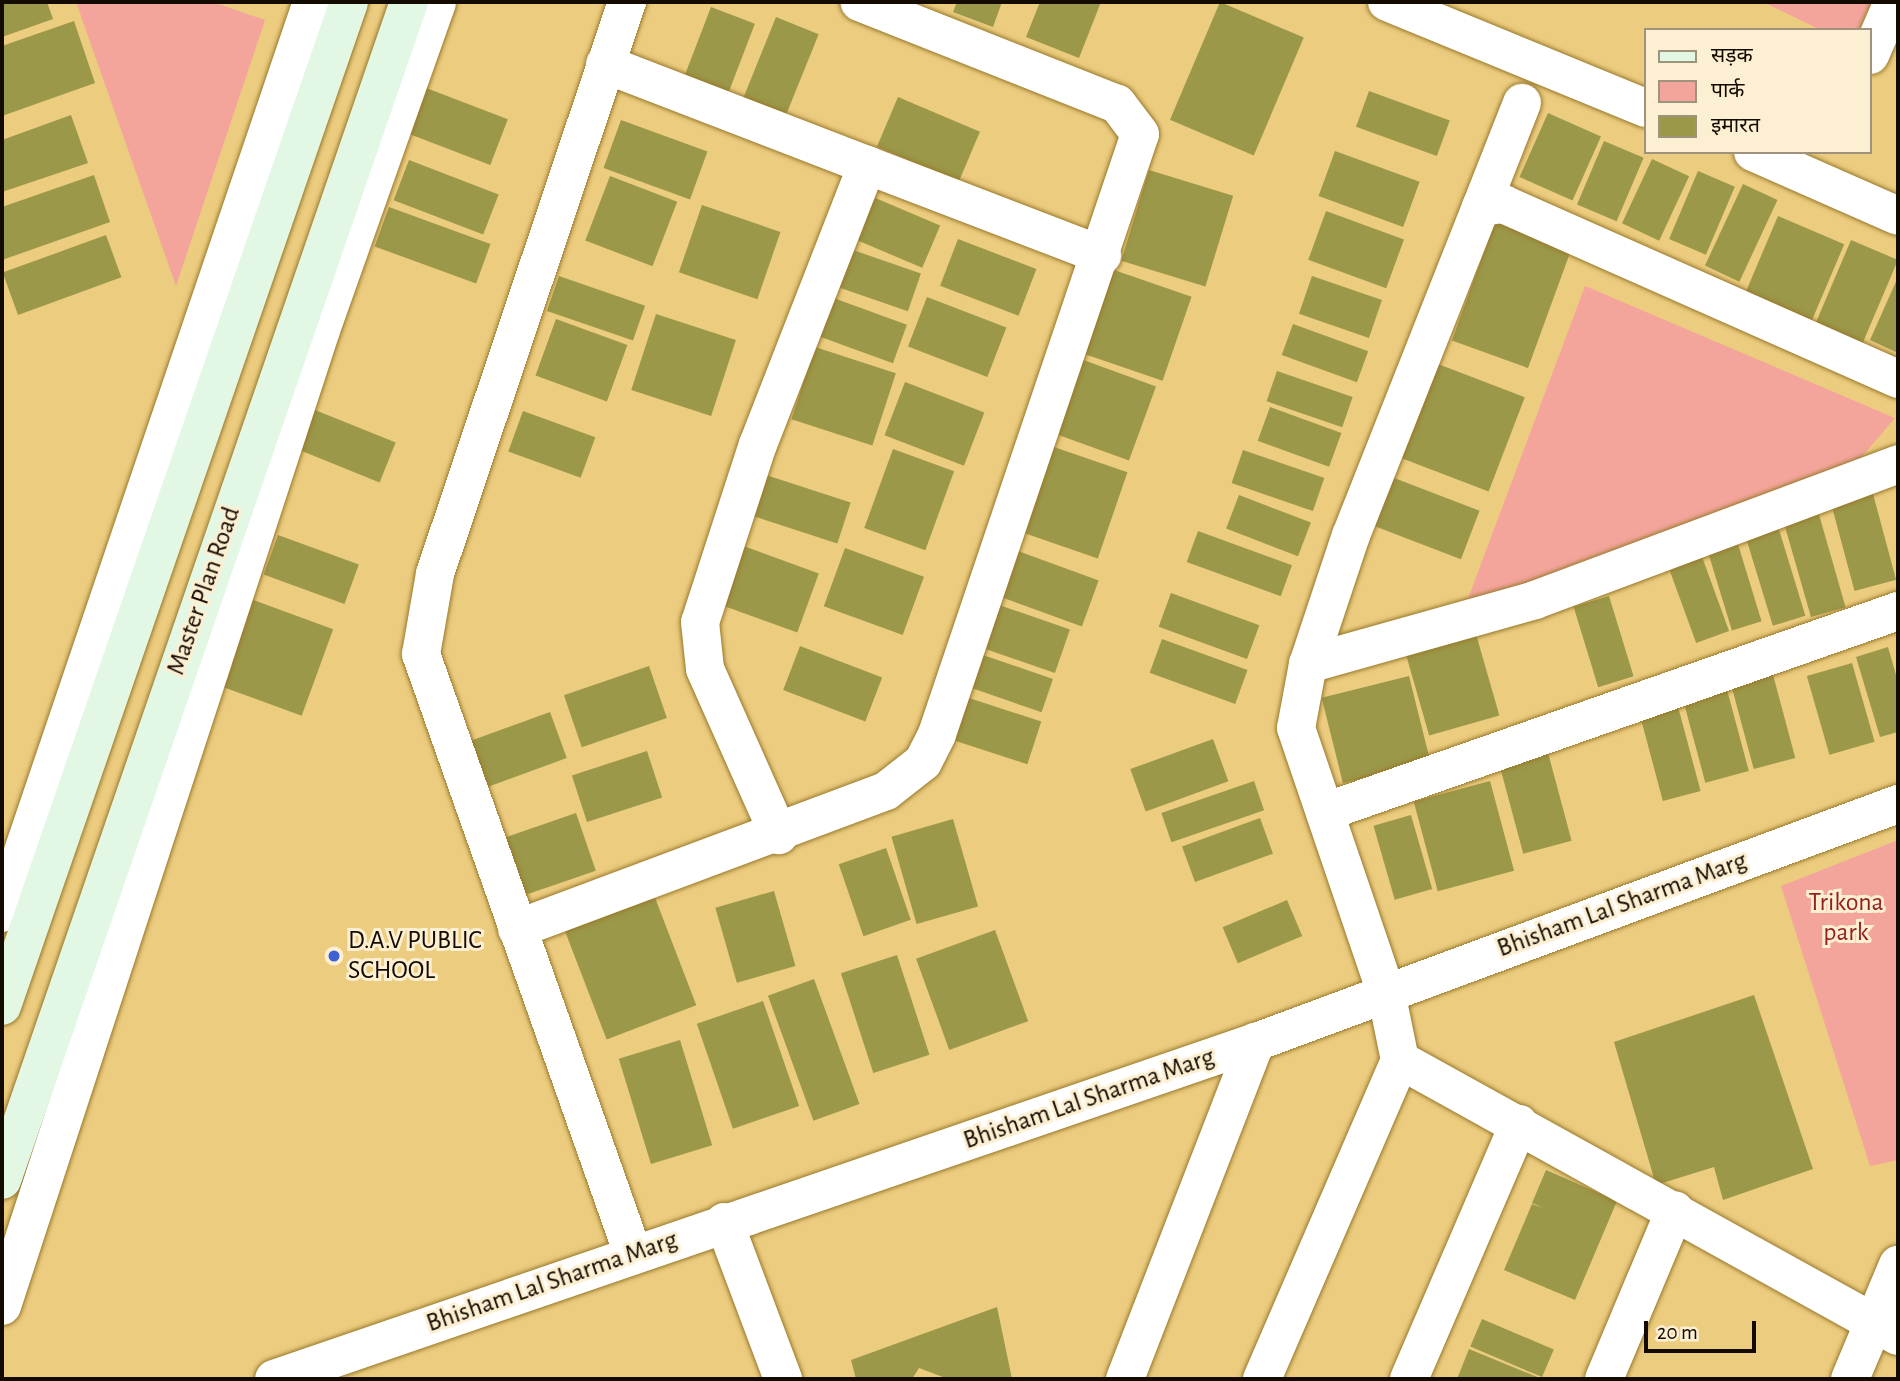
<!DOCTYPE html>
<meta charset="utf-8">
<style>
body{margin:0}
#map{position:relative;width:1900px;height:1381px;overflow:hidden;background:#eccc7f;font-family:"Alegreya Sans","Noto Sans Devanagari",sans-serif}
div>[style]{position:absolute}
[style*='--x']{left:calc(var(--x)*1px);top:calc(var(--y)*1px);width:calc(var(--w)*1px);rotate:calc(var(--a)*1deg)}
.green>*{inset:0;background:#f4a59b}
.building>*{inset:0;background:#9b9849;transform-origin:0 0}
.roads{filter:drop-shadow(0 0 2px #98792b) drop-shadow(0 0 2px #98792b)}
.street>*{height:38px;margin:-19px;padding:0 19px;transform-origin:19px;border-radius:19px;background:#fff}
.secondary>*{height:38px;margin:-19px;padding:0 19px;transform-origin:19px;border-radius:19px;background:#e3f7e5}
.dots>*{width:19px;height:19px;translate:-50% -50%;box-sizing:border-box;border:4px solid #fcefd2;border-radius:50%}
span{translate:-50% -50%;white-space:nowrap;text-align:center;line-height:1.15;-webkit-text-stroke:6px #fcefd2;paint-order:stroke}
.street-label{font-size:26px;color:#130a00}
.park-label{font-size:26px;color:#961f1d}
.poi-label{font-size:26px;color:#130a00}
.left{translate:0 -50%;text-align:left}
.frame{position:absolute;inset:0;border:4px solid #130a00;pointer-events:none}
.legend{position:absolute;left:1644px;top:28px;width:228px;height:126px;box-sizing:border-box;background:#fcefd2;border:2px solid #9f937e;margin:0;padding:9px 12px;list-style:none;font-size:21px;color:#130a00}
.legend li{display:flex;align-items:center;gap:14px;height:35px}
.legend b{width:35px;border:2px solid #9f937e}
.scale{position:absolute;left:1644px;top:1321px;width:112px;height:32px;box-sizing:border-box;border:4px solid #130a00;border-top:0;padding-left:9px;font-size:21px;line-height:24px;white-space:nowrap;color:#130a00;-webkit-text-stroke:5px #fcefd2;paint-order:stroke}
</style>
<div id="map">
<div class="green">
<div style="clip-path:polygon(76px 2px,213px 2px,265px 20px,176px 286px)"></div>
<div style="clip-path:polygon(1763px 2px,1871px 2px,1859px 30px,1821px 30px)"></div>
<div style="clip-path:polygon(1585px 286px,1895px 418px,1853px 467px,1590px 569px,1466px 604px)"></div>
<div style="clip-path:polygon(1898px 840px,1898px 1160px,1870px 1166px,1781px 886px)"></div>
</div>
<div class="building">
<div style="clip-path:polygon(2px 2px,47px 2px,53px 19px,2px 37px)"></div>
<div style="clip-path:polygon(957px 2px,1002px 2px,993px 27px,953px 12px)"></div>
<div style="clip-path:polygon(1040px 2px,1101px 2px,1079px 58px,1026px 37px)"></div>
<div style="left:1220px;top:2px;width:91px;height:128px;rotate:23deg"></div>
<div style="left:711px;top:7px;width:47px;height:81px;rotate:21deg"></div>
<div style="left:776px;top:17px;width:46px;height:96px;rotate:22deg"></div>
<div style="clip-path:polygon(74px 21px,95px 83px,2px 116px,2px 46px)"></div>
<div style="left:421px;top:86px;width:93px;height:49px;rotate:21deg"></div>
<div style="left:1369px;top:91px;width:86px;height:38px;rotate:20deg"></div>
<div style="left:898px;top:97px;width:89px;height:54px;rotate:23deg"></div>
<div style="left:1548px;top:113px;width:58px;height:70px;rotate:24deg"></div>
<div style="clip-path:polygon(71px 115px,88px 163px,2px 192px,2px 140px)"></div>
<div style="left:621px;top:120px;width:92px;height:51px;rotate:20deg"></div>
<div style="left:1604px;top:141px;width:43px;height:69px;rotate:23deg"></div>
<div style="left:1335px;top:151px;width:90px;height:48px;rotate:20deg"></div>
<div style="left:1652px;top:159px;width:41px;height:71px;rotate:25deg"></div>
<div style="left:409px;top:160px;width:96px;height:43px;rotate:21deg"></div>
<div style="left:1149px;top:170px;width:88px;height:95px;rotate:17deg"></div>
<div style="left:1698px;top:171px;width:40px;height:74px;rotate:23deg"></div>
<div style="clip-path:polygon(94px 175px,110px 222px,2px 260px,2px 207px)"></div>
<div style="left:610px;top:176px;width:72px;height:69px;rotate:21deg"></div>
<div style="left:1743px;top:184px;width:38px;height:90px;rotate:25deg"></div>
<div style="left:873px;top:197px;width:73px;height:46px;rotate:23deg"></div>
<div style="left:702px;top:205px;width:83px;height:71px;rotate:19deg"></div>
<div style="left:389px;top:207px;width:108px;height:42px;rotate:20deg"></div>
<div style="left:1326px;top:211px;width:83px;height:52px;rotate:20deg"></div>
<div style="left:1778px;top:216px;width:72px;height:86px;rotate:23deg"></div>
<div style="left:1495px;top:222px;width:81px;height:126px;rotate:20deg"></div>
<div style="left:106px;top:235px;width:45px;height:110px;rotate:70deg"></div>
<div style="left:958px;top:239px;width:84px;height:50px;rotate:21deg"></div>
<div style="left:1851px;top:240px;width:51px;height:90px;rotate:23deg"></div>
<div style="left:850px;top:249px;width:75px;height:40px;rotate:19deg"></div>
<div style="left:1114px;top:270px;width:82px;height:89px;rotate:19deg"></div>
<div style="left:559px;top:276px;width:91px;height:37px;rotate:19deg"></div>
<div style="left:1312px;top:276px;width:74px;height:40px;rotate:19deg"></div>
<div style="clip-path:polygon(1898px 277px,1898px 353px,1870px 340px)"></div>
<div style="left:828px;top:296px;width:84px;height:41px;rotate:20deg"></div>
<div style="left:927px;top:297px;width:85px;height:53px;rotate:21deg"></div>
<div style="left:656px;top:314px;width:84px;height:80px;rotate:18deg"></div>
<div style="left:556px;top:319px;width:76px;height:60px;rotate:20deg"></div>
<div style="left:1293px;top:324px;width:80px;height:33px;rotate:20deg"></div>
<div style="left:815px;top:347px;width:85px;height:76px;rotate:18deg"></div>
<div style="left:1078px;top:358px;width:83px;height:79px;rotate:20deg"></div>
<div style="left:1438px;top:364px;width:93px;height:101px;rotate:21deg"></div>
<div style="left:1277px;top:371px;width:80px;height:32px;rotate:19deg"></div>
<div style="left:905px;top:382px;width:85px;height:57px;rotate:21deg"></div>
<div style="left:1270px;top:407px;width:76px;height:36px;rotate:20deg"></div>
<div style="left:315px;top:410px;width:87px;height:43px;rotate:22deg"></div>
<div style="left:523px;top:411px;width:77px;height:43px;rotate:20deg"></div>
<div style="left:1048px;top:445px;width:84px;height:91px;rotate:19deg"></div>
<div style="left:893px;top:449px;width:65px;height:84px;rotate:20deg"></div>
<div style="left:1243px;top:450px;width:86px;height:35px;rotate:19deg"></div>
<div style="left:766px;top:475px;width:89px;height:43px;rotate:18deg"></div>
<div style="left:1389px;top:476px;width:97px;height:52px;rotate:21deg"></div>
<div style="left:1872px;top:490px;width:93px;height:43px;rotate:75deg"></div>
<div style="left:1239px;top:495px;width:77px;height:36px;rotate:21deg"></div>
<div style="left:1818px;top:511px;width:100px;height:36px;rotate:74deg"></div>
<div style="left:1777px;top:523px;width:97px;height:34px;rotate:73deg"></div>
<div style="left:1198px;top:531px;width:100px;height:33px;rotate:20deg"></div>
<div style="left:278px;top:535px;width:86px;height:42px;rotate:20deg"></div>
<div style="left:1737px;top:541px;width:84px;height:31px;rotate:73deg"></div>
<div style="left:738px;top:544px;width:86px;height:63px;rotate:20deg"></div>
<div style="left:845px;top:548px;width:84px;height:62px;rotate:20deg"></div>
<div style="left:1015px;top:550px;width:89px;height:49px;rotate:20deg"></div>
<div style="left:1701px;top:554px;width:82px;height:35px;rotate:70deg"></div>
<div style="left:1171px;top:593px;width:94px;height:36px;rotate:20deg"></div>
<div style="left:242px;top:596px;width:97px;height:92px;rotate:20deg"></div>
<div style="left:1609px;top:596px;width:84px;height:37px;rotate:73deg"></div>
<div style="left:999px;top:605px;width:75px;height:46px;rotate:19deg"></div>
<div style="left:1474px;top:627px;width:92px;height:73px;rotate:74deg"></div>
<div style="left:1162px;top:639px;width:91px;height:36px;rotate:20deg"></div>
<div style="left:800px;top:646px;width:88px;height:47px;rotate:21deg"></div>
<div style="clip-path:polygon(1888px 647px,1898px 682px,1898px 732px,1880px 737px,1856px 657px)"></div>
<div style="left:983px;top:655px;width:74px;height:35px;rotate:19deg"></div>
<div style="left:1852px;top:663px;width:82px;height:47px;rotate:74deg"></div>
<div style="left:649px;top:666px;width:55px;height:90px;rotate:71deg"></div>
<div style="left:1772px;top:671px;width:90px;height:43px;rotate:75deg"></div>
<div style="left:1409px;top:676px;width:88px;height:90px;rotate:76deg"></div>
<div style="left:1726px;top:686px;width:88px;height:45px;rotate:75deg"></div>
<div style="left:969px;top:698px;width:76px;height:45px;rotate:18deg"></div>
<div style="left:1677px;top:703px;width:91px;height:39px;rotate:75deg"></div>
<div style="left:550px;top:712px;width:49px;height:88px;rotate:70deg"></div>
<div style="left:1213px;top:739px;width:45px;height:88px;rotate:70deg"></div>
<div style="left:1547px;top:749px;width:95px;height:50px;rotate:75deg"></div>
<div style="left:647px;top:751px;width:49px;height:79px;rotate:72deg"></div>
<div style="left:1254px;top:781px;width:31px;height:98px;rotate:71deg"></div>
<div style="left:1490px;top:781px;width:93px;height:79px;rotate:75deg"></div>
<div style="left:576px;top:813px;width:61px;height:88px;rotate:71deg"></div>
<div style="left:1411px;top:815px;width:77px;height:39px;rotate:74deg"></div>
<div style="left:1260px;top:818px;width:38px;height:83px;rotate:70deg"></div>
<div style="left:953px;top:819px;width:91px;height:64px;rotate:74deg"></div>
<div style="left:886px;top:848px;width:76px;height:50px;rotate:71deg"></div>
<div style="left:774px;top:891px;width:78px;height:61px;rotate:74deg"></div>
<div style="left:654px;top:895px;width:118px;height:96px;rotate:69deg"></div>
<div style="left:1287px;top:900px;width:39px;height:70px;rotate:67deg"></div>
<div style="left:995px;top:930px;width:97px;height:84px;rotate:70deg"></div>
<div style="left:897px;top:955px;width:105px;height:59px;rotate:72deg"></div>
<div style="left:814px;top:979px;width:133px;height:49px;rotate:70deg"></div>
<div style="clip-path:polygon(1754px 995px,1813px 1169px,1723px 1200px,1714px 1167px,1656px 1185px,1614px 1042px)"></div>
<div style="left:763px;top:1001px;width:111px;height:70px;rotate:71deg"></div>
<div style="left:680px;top:1040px;width:110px;height:64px;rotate:73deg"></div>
<div style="clip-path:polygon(1546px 1170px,1617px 1201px,1575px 1300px,1504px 1270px,1532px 1204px,1544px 1208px,1532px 1203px)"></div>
<div style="clip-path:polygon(997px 1307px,1012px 1379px,948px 1379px,919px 1368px,912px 1379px,856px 1379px,851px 1360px)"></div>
<div style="left:1482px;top:1319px;width:78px;height:30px;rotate:23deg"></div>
<div style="clip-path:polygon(1469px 1349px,1542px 1379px,1457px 1379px)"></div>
</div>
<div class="roads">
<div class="street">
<div style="--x:627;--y:2;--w:603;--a:108.56"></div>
<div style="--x:435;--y:574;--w:81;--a:99.9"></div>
<div style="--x:421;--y:654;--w:636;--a:70.54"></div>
<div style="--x:1387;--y:2;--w:280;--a:22.3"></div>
<div style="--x:1870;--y:55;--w:58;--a:-66.5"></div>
<div style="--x:605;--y:64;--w:281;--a:21.1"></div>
<div style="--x:867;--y:165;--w:300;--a:111.3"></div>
<div style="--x:758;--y:444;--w:187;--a:108"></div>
<div style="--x:700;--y:622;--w:47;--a:83.9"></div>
<div style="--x:705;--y:669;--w:182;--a:66"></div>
<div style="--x:1753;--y:152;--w:158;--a:23.8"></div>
<div style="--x:867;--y:165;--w:252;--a:21"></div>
<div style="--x:1481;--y:207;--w:112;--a:-68.5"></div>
<div style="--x:1898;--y:379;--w:431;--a:-156.1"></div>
<div style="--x:1504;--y:204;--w:23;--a:173"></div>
<div style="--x:1481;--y:207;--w:353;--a:111.6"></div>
<div style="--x:1351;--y:535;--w:136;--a:108.4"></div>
<div style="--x:1308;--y:664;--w:65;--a:100.6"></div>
<div style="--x:1296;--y:728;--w:279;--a:71.2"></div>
<div style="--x:1386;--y:992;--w:69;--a:78.4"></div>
<div style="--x:1400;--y:1060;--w:569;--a:29"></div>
<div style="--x:1308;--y:664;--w:236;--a:-15.7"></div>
<div style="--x:1535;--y:600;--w:388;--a:-20.5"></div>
<div style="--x:1325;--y:812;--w:607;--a:-19.33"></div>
<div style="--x:2;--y:913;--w:962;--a:-71.21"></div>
<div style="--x:517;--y:929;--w:394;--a:-20.5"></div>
<div style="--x:886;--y:791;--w:47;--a:-38.1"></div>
<div style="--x:923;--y:762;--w:31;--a:-63"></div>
<div style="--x:937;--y:734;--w:633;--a:-71.31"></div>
<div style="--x:1140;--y:134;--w:38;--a:-127"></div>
<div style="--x:1117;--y:104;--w:277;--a:-158.4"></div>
<div style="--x:724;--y:1222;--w:168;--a:69.4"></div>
<div style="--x:2;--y:1306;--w:1027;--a:-71.9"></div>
<div style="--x:321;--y:330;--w:348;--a:-70.5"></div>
<div style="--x:274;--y:1379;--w:1038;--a:-18.94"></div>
<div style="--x:1256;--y:1042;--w:685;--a:-20.34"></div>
<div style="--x:1125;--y:1379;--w:362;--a:-68.8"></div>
<div style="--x:1262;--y:1379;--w:348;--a:-66.6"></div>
<div style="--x:1409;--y:1379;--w:278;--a:-66.7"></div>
<div style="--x:1604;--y:1379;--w:183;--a:-67.2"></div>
<div style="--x:1850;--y:1379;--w:124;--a:-67.2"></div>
</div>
<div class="secondary">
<div style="--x:2;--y:1006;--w:1062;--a:-70.93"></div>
<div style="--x:2;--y:1180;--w:1246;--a:-70.94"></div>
</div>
</div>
<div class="dots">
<div style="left:334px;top:956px;background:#3d60d2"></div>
</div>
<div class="street-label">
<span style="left:204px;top:591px;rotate:-71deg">Master Plan Road</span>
<span style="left:1622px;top:905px;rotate:-20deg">Bhisham Lal Sharma Marg</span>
<span style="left:1089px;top:1099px;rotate:-19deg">Bhisham Lal Sharma Marg</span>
<span style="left:552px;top:1282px;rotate:-19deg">Bhisham Lal Sharma Marg</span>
</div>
<div class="park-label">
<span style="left:1846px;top:918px">Trikona<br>park</span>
</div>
<div class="poi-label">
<span class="left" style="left:348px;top:956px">D.A.V PUBLIC<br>SCHOOL</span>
</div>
<div class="frame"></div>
<ul class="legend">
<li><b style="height:9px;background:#e3f7e5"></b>सड़क</li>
<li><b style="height:19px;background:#f4a59b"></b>पार्क</li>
<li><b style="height:19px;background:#9b9849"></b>इमारत</li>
</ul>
<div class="scale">20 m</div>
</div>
